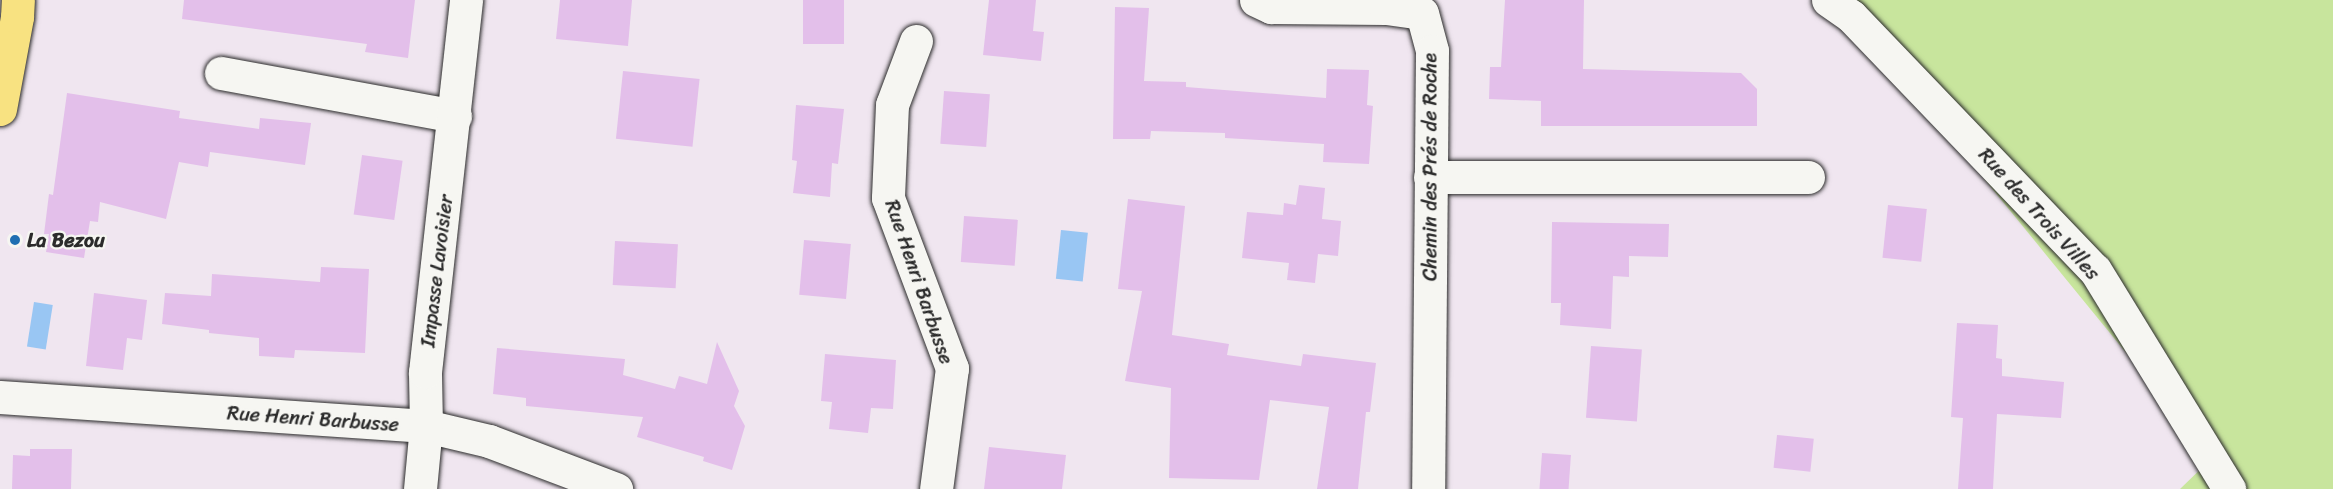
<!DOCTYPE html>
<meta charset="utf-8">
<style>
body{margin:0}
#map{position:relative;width:2333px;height:489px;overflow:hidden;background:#f0e6f0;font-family:Sriracha,sans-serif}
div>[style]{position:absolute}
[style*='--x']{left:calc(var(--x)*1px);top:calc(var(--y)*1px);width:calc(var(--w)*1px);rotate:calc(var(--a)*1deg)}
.green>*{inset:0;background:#c8e59d}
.water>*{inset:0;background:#99c6f3;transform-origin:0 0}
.building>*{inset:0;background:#e3bfea;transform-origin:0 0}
.roads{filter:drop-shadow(0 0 2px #2b2b2b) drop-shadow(0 0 2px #2b2b2b)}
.minor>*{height:33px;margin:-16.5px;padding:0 16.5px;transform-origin:16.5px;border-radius:16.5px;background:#f6f6f2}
.major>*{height:33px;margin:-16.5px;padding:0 16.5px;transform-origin:16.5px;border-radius:16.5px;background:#f8e281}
.dots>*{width:16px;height:16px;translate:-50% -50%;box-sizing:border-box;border:3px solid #f6f6f2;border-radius:50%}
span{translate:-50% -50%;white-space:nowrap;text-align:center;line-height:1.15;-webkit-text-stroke:4.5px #f6f6f2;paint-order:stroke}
.street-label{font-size:20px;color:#2b2b2b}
.poi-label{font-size:20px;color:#2b2b2b;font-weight:700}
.left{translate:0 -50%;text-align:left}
</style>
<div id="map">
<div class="green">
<div style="clip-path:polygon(1829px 0,2333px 0,2333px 489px,2180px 489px,2212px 458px,1851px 16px)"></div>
</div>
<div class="water">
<div style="left:1061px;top:230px;width:27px;height:49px;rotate:6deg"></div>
<div style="left:34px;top:302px;width:19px;height:45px;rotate:9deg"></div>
</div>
<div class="building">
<div style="clip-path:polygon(184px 0,415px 0,408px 58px,365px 52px,367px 44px,182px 19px)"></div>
<div style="clip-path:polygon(560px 0,632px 0,628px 46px,556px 39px)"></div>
<div style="left:803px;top:0;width:41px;height:44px"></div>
<div style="clip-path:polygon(989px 0,1036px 0,1033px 31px,1044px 32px,1041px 61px,983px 55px)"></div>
<div style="clip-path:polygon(1505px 0,1584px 0,1583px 69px,1741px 73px,1757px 89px,1757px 126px,1541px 126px,1541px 101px,1489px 99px,1490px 67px,1501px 67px)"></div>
<div style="clip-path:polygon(1115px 7px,1149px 8px,1144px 81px,1186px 82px,1186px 87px,1326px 98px,1327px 69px,1369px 70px,1367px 105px,1373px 106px,1369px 164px,1323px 162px,1324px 144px,1225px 138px,1225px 133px,1151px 131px,1150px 139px,1113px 139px)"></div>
<div style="left:623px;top:71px;width:77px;height:68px;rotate:6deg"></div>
<div style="left:944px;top:91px;width:46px;height:53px;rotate:4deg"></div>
<div style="clip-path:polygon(67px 93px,180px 111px,179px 118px,259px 129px,260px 118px,311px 123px,305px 165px,210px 152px,208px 167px,179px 162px,166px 219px,100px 202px,98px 222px,90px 221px,84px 258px,46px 252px,49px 234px,44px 234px,49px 194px,53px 195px)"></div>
<div style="clip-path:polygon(796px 105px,844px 109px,838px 164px,832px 163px,830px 197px,793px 193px,797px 161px,792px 160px)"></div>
<div style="left:362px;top:155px;width:41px;height:60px;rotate:8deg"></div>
<div style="clip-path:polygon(1299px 185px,1325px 188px,1322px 219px,1341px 221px,1338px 256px,1318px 254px,1315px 283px,1287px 280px,1289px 263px,1242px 258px,1247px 212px,1283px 215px,1284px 203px,1296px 205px)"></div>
<div style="clip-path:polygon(1128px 199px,1185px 206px,1172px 335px,1229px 344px,1227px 355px,1301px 366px,1303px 354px,1376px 363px,1370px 412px,1366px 412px,1358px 489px,1317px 489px,1329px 407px,1270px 400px,1259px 480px,1169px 478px,1171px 388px,1125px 381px,1142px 291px,1118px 289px)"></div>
<div style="left:1888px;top:205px;width:39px;height:53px;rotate:6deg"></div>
<div style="left:964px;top:216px;width:54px;height:46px;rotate:4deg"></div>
<div style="clip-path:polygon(1552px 222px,1669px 224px,1668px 257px,1629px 256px,1629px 277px,1613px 276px,1611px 329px,1560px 325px,1561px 303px,1551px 303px)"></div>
<div style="left:804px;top:240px;width:47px;height:55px;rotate:5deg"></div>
<div style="left:615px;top:241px;width:63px;height:44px;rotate:3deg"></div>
<div style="clip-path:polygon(321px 267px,369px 269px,365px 353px,295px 350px,294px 358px,259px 356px,259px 338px,209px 333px,209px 330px,162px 324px,165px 293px,211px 296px,212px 274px,320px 282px)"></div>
<div style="clip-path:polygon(94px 293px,147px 300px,142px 340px,127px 338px,123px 370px,86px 366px)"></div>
<div style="clip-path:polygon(1957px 323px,1998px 325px,1996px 358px,2002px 359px,2002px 376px,2064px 382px,2061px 418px,1997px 414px,1993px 489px,1958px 489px,1963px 418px,1951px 417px)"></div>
<div style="clip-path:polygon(717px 342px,739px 391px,734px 406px,745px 426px,732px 470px,703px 461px,704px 457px,637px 437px,643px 417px,526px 406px,526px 398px,493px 394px,497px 348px,625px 359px,623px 375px,675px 389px,679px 376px,707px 384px)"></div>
<div style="left:1591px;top:346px;width:51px;height:72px;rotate:4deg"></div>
<div style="clip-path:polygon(825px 354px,896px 360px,893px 409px,871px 408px,868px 433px,829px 429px,832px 402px,821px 401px)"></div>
<div style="left:1777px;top:435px;width:37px;height:33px;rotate:6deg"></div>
<div style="clip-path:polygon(989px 447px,1066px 455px,1062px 489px,984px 489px)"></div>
<div style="clip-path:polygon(30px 449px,72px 449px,71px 489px,12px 489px,13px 455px,30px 456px)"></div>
<div style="left:1542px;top:453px;width:29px;height:36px;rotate:4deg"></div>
</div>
<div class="roads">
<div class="minor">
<div style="--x:1256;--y:0;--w:17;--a:25"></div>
<div style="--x:1271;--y:7;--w:115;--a:0.5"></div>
<div style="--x:1386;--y:8;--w:36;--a:8"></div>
<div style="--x:1422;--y:13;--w:39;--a:75"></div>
<div style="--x:1432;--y:51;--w:438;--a:90.5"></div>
<div style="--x:1828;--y:0;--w:28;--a:35"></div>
<div style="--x:1851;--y:16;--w:352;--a:46.2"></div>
<div style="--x:2095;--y:270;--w:257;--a:58.5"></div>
<div style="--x:916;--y:41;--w:68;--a:110.6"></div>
<div style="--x:892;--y:105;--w:93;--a:92.5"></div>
<div style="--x:888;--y:198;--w:182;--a:69.4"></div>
<div style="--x:952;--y:368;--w:122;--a:97.5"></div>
<div style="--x:221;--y:73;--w:238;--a:10.4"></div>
<div style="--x:1430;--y:177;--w:378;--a:0"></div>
<div style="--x:0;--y:397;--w:427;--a:3.9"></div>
<div style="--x:426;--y:426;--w:65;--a:13.4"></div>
<div style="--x:489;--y:441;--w:136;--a:20.7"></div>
<div style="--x:420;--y:489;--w:63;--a:-84.6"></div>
<div style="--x:426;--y:426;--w:54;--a:-91.1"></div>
<div style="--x:425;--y:372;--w:374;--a:-83.7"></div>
</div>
<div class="major">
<div style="--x:0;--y:109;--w:94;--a:-79.5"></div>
<div style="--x:17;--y:17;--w:17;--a:-87"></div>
</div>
</div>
<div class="dots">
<div style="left:15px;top:240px;background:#1f6fb2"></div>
</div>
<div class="street-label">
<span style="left:1430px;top:167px;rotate:-90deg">Chemin des Prés de Roche</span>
<span style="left:2039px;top:214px;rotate:48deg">Rue des Trois Villes</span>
<span style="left:437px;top:271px;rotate:-83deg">Impasse Lavoisier</span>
<span style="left:919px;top:282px;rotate:71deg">Rue Henri Barbusse</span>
<span style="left:313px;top:419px;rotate:4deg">Rue Henri Barbusse</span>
</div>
<div class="poi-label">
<span class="left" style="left:27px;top:240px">La Bezou</span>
</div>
</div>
